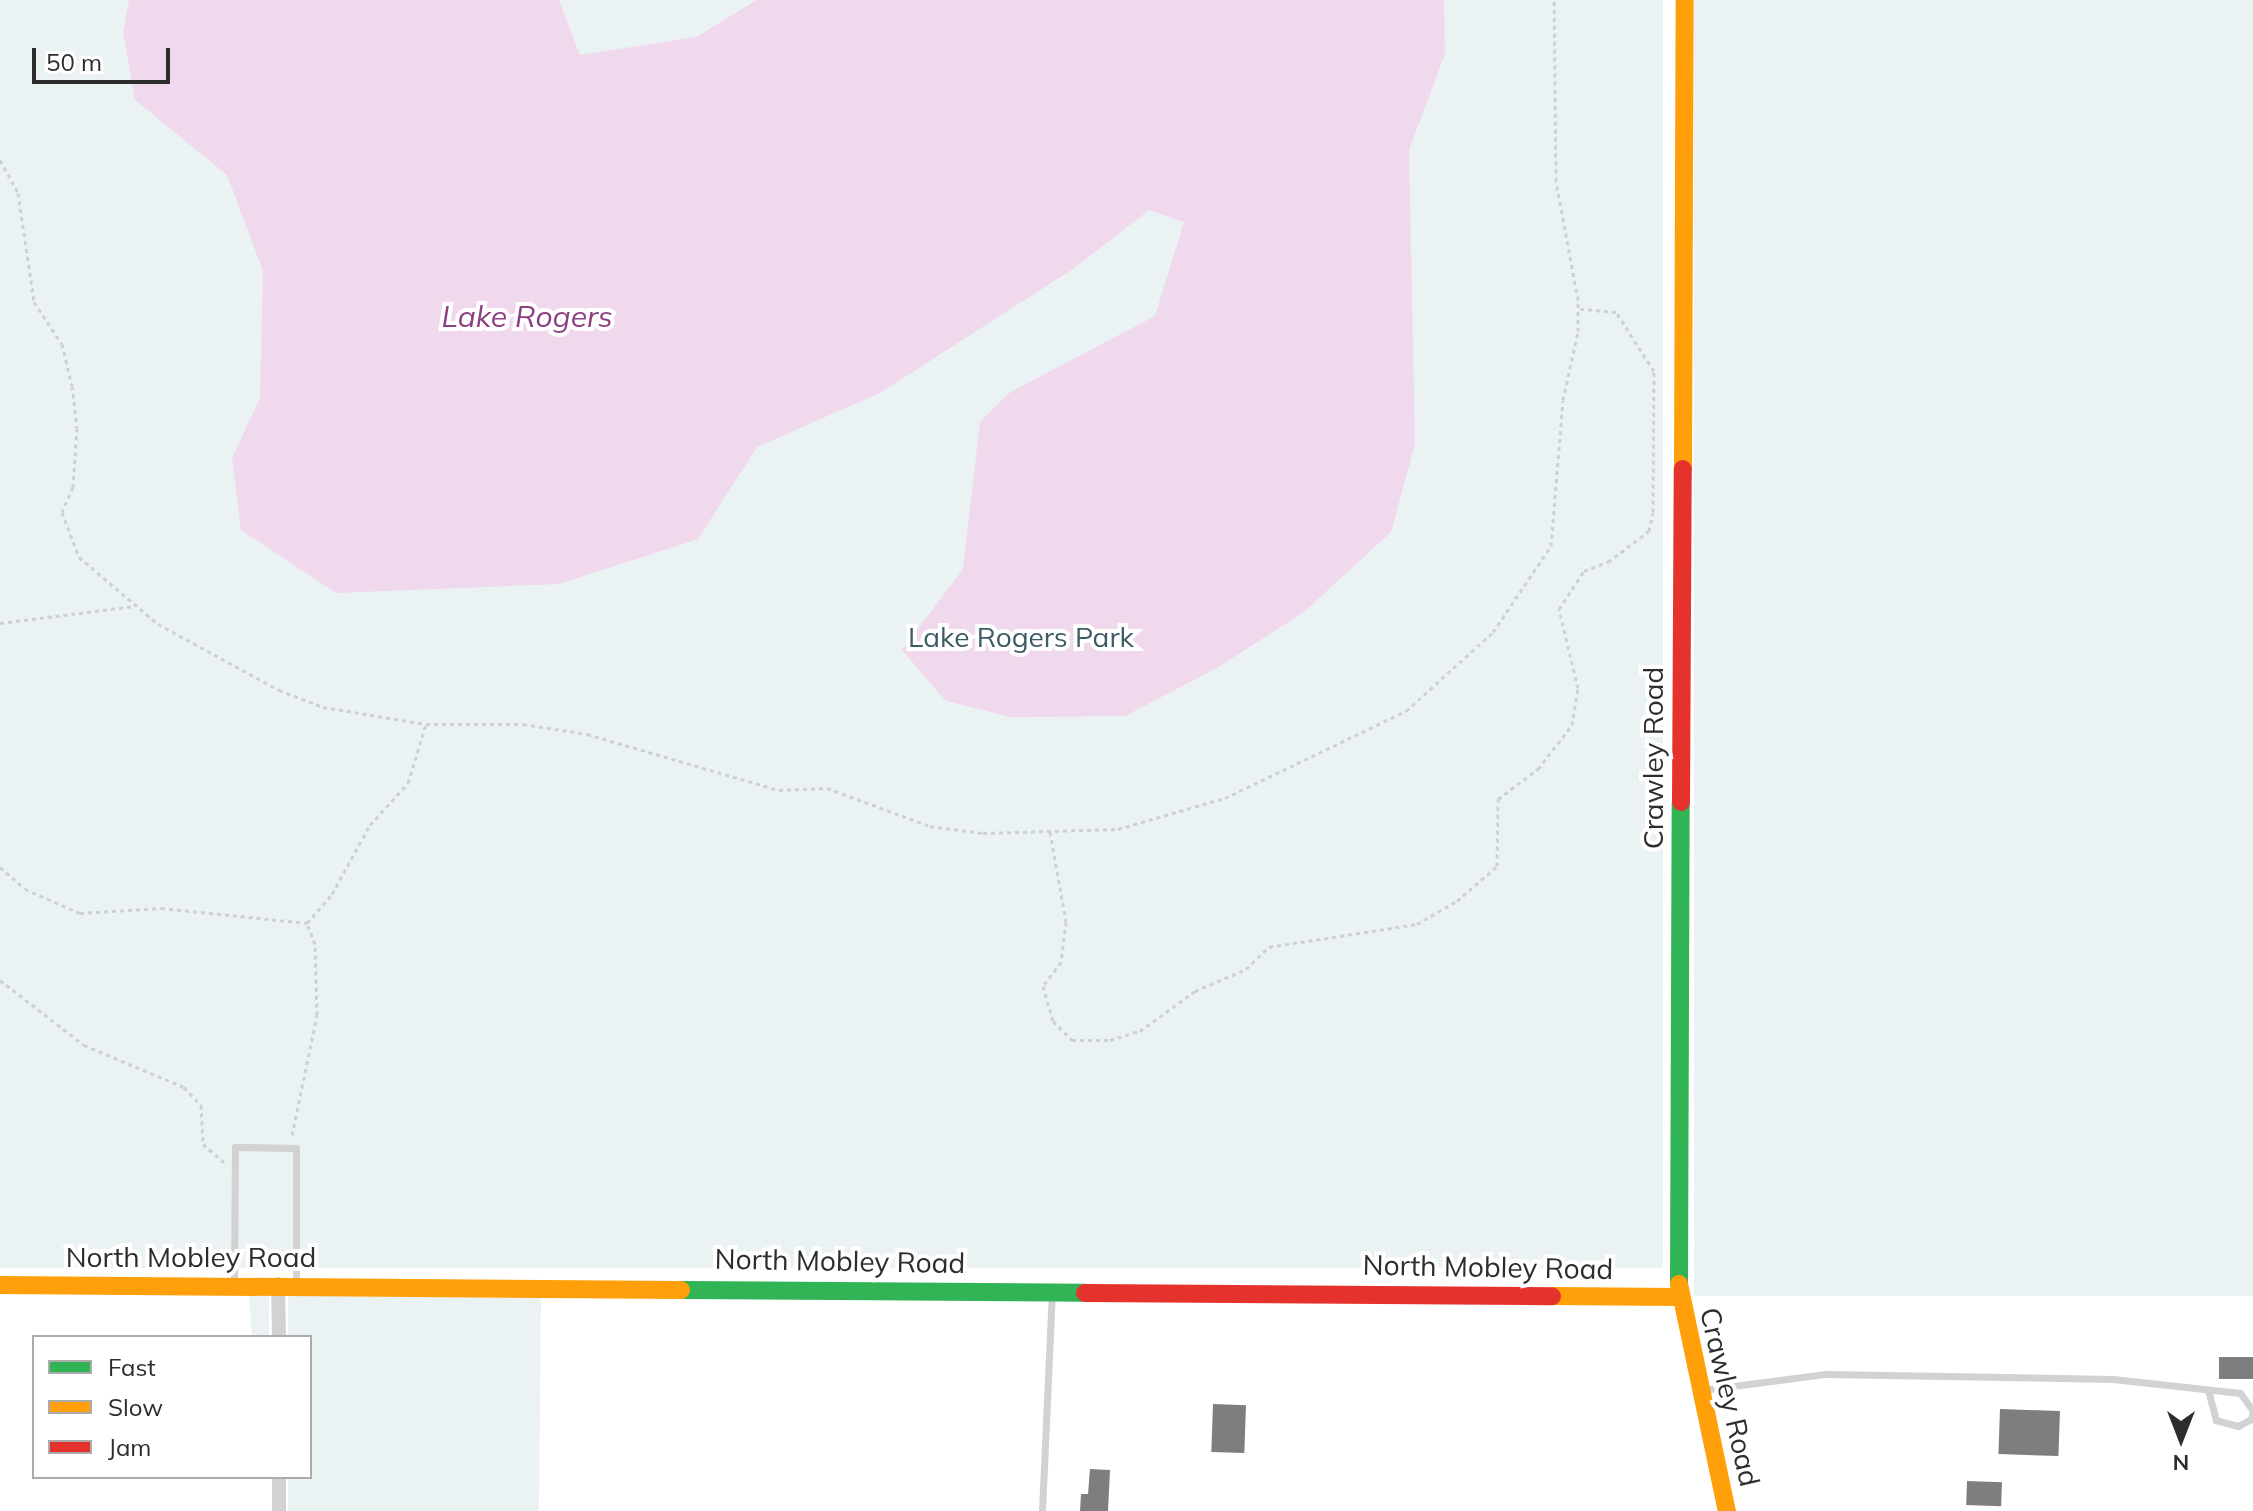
<!DOCTYPE html>
<style>
body{margin:0}
#map{position:relative;width:2253px;height:1511px;overflow:hidden;background:#fff;font-family:Mulish,sans-serif}
div>[style]{position:absolute}
[style*='--x']{left:calc(var(--x)*1px);top:calc(var(--y)*1px);width:calc(var(--w)*1px);rotate:calc(var(--a)*1deg)}
.green>*{inset:0;background:#ebf2f3;transform-origin:0 0}
.water>*{inset:0;background:#f0d8ed}
.building>*{inset:0;background:#7e7e7e;transform-origin:0 0}
.path>*{height:3px;margin-top:-1.5px;transform-origin:0;background:repeating-linear-gradient(90deg,#d0d0d0 0 4px,transparent 0 8px)}
.lane>*{height:7px;margin:-3.5px;padding:0 3.5px;transform-origin:3.5px;border-radius:3.5px;background:#d2d2d2}
.street>*{height:14px;margin:-7px;padding:0 7px;transform-origin:7px;border-radius:7px;background:#d2d2d2}
.fast>*{height:18px;margin:-9px;padding:0 9px;transform-origin:9px;border-radius:9px;background:#30b455}
.slow>*{height:18px;margin:-9px;padding:0 9px;transform-origin:9px;border-radius:9px;background:#ff9f0a}
.jam>*{height:18px;margin:-9px;padding:0 9px;transform-origin:9px;border-radius:9px;background:#e5322d}
span{translate:-50% -50%;white-space:nowrap;text-align:center;line-height:1.15;-webkit-text-stroke:8px #fff;paint-order:stroke}
.park-label{font-size:28px;color:#3d5b67}
.street-label{font-size:28px;color:#2d2d2d}
.water-label{font-size:30px;color:#8c3f81;font-style:italic}
.legend{position:absolute;left:32px;top:1335px;width:280px;height:144px;box-sizing:border-box;background:#fff;border:2px solid #ababab;margin:0;padding:10px 14px;list-style:none;font-size:24px;color:#2d2d2d}
.legend li{display:flex;align-items:center;gap:16px;height:40px}
.legend b{width:40px;border:2px solid #ababab}
.north{position:absolute;left:2141px;top:1399px;width:80px;height:80px;-webkit-text-stroke:6px #fff;paint-order:stroke;rotate:180deg;font-size:22px;font-weight:700;line-height:32px;text-align:center;color:#2d2d2d}
.north::after{content:'';display:block;margin:auto;width:28px;height:36px;background:#2d2d2d;clip-path:polygon(50% 0,100% 100%,50% 72%,0 100%)}
.scale{position:absolute;left:32px;top:48px;width:138px;height:36px;box-sizing:border-box;border:4px solid #2d2d2d;border-top:0;padding-left:10px;font-size:24px;line-height:28px;white-space:nowrap;color:#2d2d2d;-webkit-text-stroke:6px #fff;paint-order:stroke}
</style>
<div id="map">
<div class="green">
<div style="left:0;top:0;width:1663px;height:1268px"></div>
<div style="left:1694px;top:0;width:559px;height:1296px"></div>
<div style="clip-path:polygon(249px 1295px,269px 1295px,269px 1337px,252px 1337px)"></div>
<div style="clip-path:polygon(288px 1295px,541px 1297px,539px 1511px,288px 1511px,288px 1477px,310px 1477px,310px 1337px,288px 1337px)"></div>
</div>
<div class="water">
<div style="clip-path:polygon(129px 0,559px 0,580px 55px,696px 37px,757px 0,1444px 0,1445px 54px,1409px 150px,1415px 444px,1391px 532px,1304px 612px,1217px 668px,1125px 716px,1010px 717px,946px 701px,902px 650px,963px 569px,980px 422px,1009px 393px,1155px 316px,1184px 222px,1149px 210px,1073px 269px,880px 393px,757px 447px,698px 539px,559px 584px,336px 593px,241px 530px,232px 458px,260px 398px,263px 271px,227px 175px,135px 100px,123px 32px)"></div>
</div>
<div class="building">
<div style="left:2253px;top:1357px;width:22px;height:34px;rotate:90deg"></div>
<div style="left:1213px;top:1404px;width:33px;height:48px;rotate:2deg"></div>
<div style="left:2000px;top:1409px;width:60px;height:45px;rotate:2deg"></div>
<div style="clip-path:polygon(1090px 1469px,1110px 1470px,1108px 1511px,1080px 1511px,1081px 1494px,1088px 1494px)"></div>
<div style="left:1967px;top:1481px;width:35px;height:24px;rotate:2deg"></div>
</div>
<div class="path">
<div style="--x:0;--y:160;--w:38;--a:61"></div>
<div style="--x:18;--y:193;--w:110;--a:81.6"></div>
<div style="--x:34;--y:302;--w:50;--a:56.3"></div>
<div style="--x:62;--y:344;--w:43;--a:76.6"></div>
<div style="--x:72;--y:386;--w:42;--a:83.2"></div>
<div style="--x:77;--y:428;--w:59;--a:93.9"></div>
<div style="--x:73;--y:487;--w:27;--a:114"></div>
<div style="--x:62;--y:512;--w:48;--a:69.3"></div>
<div style="--x:79;--y:557;--w:104;--a:40.3"></div>
<div style="--x:158;--y:624;--w:138;--a:28.6"></div>
<div style="--x:279;--y:690;--w:47;--a:21.1"></div>
<div style="--x:323;--y:707;--w:104;--a:9.4"></div>
<div style="--x:426;--y:724;--w:97;--a:0"></div>
<div style="--x:523;--y:724;--w:65;--a:8.9"></div>
<div style="--x:587;--y:734;--w:200;--a:16.3"></div>
<div style="--x:779;--y:790;--w:48;--a:-2.4"></div>
<div style="--x:827;--y:788;--w:110;--a:20.3"></div>
<div style="--x:930;--y:826;--w:53;--a:7.5"></div>
<div style="--x:983;--y:833;--w:135;--a:-1.7"></div>
<div style="--x:1118;--y:829;--w:111;--a:-16.2"></div>
<div style="--x:1225;--y:798;--w:201;--a:-25.7"></div>
<div style="--x:1406;--y:711;--w:118;--a:-42.2"></div>
<div style="--x:1493;--y:632;--w:104;--a:-56"></div>
<div style="--x:1551;--y:546;--w:146;--a:-85.3"></div>
<div style="--x:1563;--y:400;--w:71;--a:-77.7"></div>
<div style="--x:1578;--y:331;--w:31;--a:-90"></div>
<div style="--x:1578;--y:300;--w:121;--a:-100.5"></div>
<div style="--x:1556;--y:181;--w:181;--a:-90.6"></div>
<div style="--x:0;--y:623;--w:136;--a:-7.2"></div>
<div style="--x:1050;--y:832;--w:91;--a:79.9"></div>
<div style="--x:1066;--y:922;--w:40;--a:97.1"></div>
<div style="--x:1061;--y:962;--w:30;--a:127"></div>
<div style="--x:1043;--y:986;--w:36;--a:74"></div>
<div style="--x:1053;--y:1021;--w:27;--a:45"></div>
<div style="--x:1072;--y:1040;--w:38;--a:0"></div>
<div style="--x:1110;--y:1040;--w:31;--a:-17"></div>
<div style="--x:1140;--y:1031;--w:68;--a:-36"></div>
<div style="--x:1195;--y:991;--w:56;--a:-23.3"></div>
<div style="--x:1246;--y:969;--w:32;--a:-44"></div>
<div style="--x:1269;--y:947;--w:150;--a:-8.8"></div>
<div style="--x:1417;--y:924;--w:46;--a:-29.9"></div>
<div style="--x:1457;--y:901;--w:53;--a:-41.2"></div>
<div style="--x:1497;--y:866;--w:67;--a:-89.1"></div>
<div style="--x:1498;--y:799;--w:50;--a:-36.9"></div>
<div style="--x:1538;--y:769;--w:56;--a:-52.3"></div>
<div style="--x:1572;--y:725;--w:37;--a:-81"></div>
<div style="--x:1578;--y:688;--w:81;--a:-103.5"></div>
<div style="--x:1559;--y:609;--w:45;--a:-56.7"></div>
<div style="--x:1584;--y:571;--w:26;--a:-21"></div>
<div style="--x:1608;--y:562;--w:51;--a:-37.1"></div>
<div style="--x:1649;--y:531;--w:19;--a:-78"></div>
<div style="--x:1653;--y:512;--w:141;--a:-89.6"></div>
<div style="--x:1654;--y:371;--w:70;--a:-122.8"></div>
<div style="--x:1616;--y:312;--w:36;--a:-175"></div>
<div style="--x:0;--y:867;--w:33;--a:41"></div>
<div style="--x:25;--y:889;--w:60;--a:23.6"></div>
<div style="--x:80;--y:913;--w:81;--a:-3.5"></div>
<div style="--x:161;--y:908;--w:147;--a:5.9"></div>
<div style="--x:307;--y:923;--w:38;--a:-49"></div>
<div style="--x:332;--y:894;--w:79;--a:-61.2"></div>
<div style="--x:370;--y:825;--w:57;--a:-47.9"></div>
<div style="--x:408;--y:783;--w:62;--a:-73"></div>
<div style="--x:0;--y:980;--w:106;--a:37.7"></div>
<div style="--x:84;--y:1045;--w:108;--a:22.8"></div>
<div style="--x:184;--y:1087;--w:25;--a:47"></div>
<div style="--x:201;--y:1105;--w:39;--a:87"></div>
<div style="--x:203;--y:1144;--w:28;--a:41"></div>
<div style="--x:292;--y:1135;--w:123;--a:-78.2"></div>
<div style="--x:317;--y:1015;--w:71;--a:-91.6"></div>
<div style="--x:315;--y:944;--w:22;--a:-111"></div>
</div>
<div class="lane">
<div style="--x:234;--y:1284;--w:137;--a:-89.6"></div>
<div style="--x:235;--y:1147;--w:61;--a:0.9"></div>
<div style="--x:296;--y:1148;--w:136;--a:90"></div>
<div style="--x:1702;--y:1390;--w:125;--a:-7.4"></div>
<div style="--x:1826;--y:1374;--w:287;--a:1"></div>
<div style="--x:2113;--y:1379;--w:128;--a:6.3"></div>
<div style="--x:2240;--y:1393;--w:22;--a:54"></div>
<div style="--x:2253;--y:1411;--w:8;--a:104"></div>
<div style="--x:2251;--y:1419;--w:15;--a:152"></div>
<div style="--x:2238;--y:1426;--w:23;--a:-165"></div>
<div style="--x:2216;--y:1420;--w:31;--a:-105"></div>
<div style="--x:1042;--y:1511;--w:218;--a:-87.4"></div>
</div>
<div class="street">
<div style="--x:278;--y:1284;--w:53;--a:88.9"></div>
<div style="--x:279;--y:1477;--w:34;--a:90"></div>
</div>
<div class="fast">
<div style="--x:1679;--y:1284;--w:482;--a:-89.8"></div>
<div style="--x:681;--y:1290;--w:404;--a:0.4"></div>
</div>
<div class="slow">
<div style="--x:1683;--y:469;--w:469;--a:-89.8"></div>
<div style="--x:1679;--y:1284;--w:232;--a:78.1"></div>
<div style="--x:0;--y:1285;--w:681;--a:0.42"></div>
<div style="--x:1552;--y:1296;--w:127;--a:0.5"></div>
</div>
<div class="jam">
<div style="--x:1681;--y:802;--w:333;--a:-89.7"></div>
<div style="--x:1085;--y:1293;--w:467;--a:0.4"></div>
</div>
<div class="park-label">
<span style="left:1021px;top:637px">Lake Rogers Park</span>
</div>
<div class="street-label">
<span style="left:1653px;top:758px;rotate:-90deg">Crawley Road</span>
<span style="left:191px;top:1257px">North Mobley Road</span>
<span style="left:840px;top:1261px;rotate:1deg">North Mobley Road</span>
<span style="left:1488px;top:1267px;rotate:1deg">North Mobley Road</span>
<span style="left:1730px;top:1397px;rotate:77deg">Crawley Road</span>
</div>
<div class="water-label">
<span style="left:527px;top:316px">Lake Rogers</span>
</div>
<ul class="legend">
<li><b style="height:10px;background:#30b455"></b>Fast</li>
<li><b style="height:10px;background:#ff9f0a"></b>Slow</li>
<li><b style="height:10px;background:#e5322d"></b>Jam</li>
</ul>
<div class="north">N</div>
<div class="scale">50 m</div>
</div>
